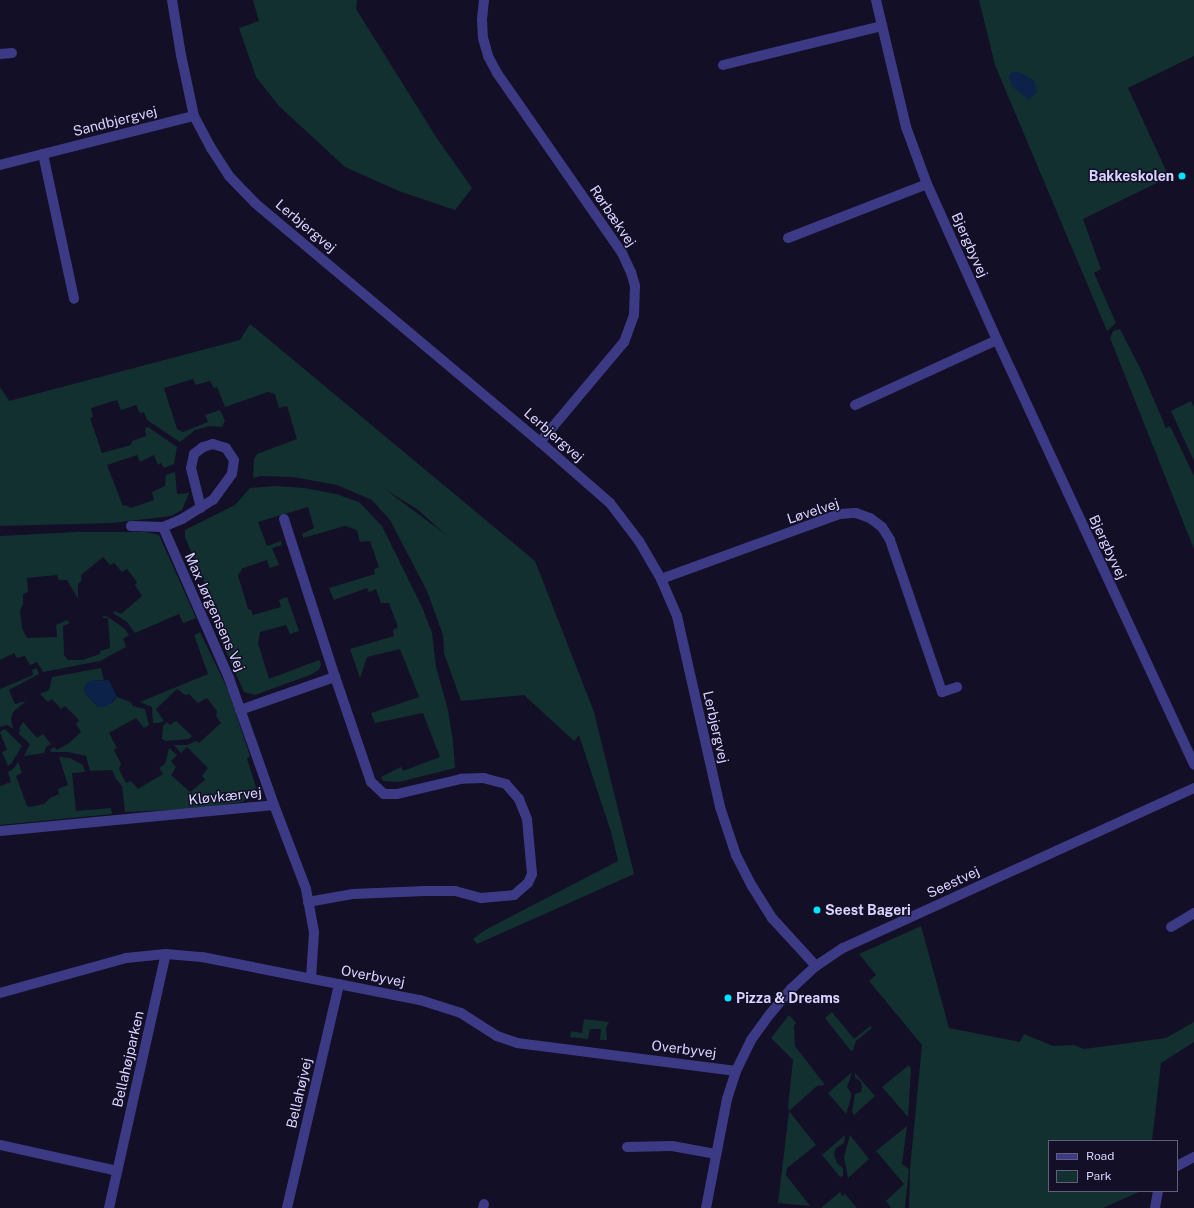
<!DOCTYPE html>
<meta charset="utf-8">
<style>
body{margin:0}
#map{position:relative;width:1194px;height:1208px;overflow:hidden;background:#130f26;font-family:"Public Sans",sans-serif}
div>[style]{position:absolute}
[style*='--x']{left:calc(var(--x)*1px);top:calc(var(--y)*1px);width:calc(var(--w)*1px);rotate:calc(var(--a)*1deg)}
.green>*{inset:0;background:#12302f}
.water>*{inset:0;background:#0c2248}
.street>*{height:10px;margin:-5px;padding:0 5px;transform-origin:5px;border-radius:5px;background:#3d3a85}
.dots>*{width:11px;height:11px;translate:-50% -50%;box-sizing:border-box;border:2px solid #130f26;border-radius:50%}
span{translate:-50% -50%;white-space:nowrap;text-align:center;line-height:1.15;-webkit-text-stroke:3px #130f26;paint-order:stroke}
.street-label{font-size:14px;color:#d9d4ff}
.poi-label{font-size:14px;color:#d9d4ff;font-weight:700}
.right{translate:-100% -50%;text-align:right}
.left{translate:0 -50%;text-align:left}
.legend{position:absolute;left:1048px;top:1140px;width:130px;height:52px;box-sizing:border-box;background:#130f26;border:1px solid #625e7d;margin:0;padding:5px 7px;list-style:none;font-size:12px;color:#d9d4ff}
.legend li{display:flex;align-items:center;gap:8px;height:20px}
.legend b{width:20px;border:1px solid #625e7d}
</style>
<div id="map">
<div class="green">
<div style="clip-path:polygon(253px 0,357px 0,356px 9px,436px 137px,472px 188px,455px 210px,399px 191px,345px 167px,279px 106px,256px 77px,239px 28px,259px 21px)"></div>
<div style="clip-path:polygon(979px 0,1194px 0,1194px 56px,1128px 88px,1169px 177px,1083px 219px,1101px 269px,1094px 273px,1116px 323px,1107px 331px,995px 65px)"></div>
<div style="clip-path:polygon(evenodd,250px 324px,535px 561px,594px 712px,634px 874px,477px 944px,473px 939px,485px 930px,618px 861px,611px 832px,579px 735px,574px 741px,524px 695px,461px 701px,444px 653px,443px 635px,427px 591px,390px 520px,372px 500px,337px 485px,293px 477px,261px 476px,253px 478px,254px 459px,257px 454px,297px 439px,287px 406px,279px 408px,275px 394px,268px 392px,225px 407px,217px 387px,214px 388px,210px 381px,196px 385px,193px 379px,164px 388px,177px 429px,183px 432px,208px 422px,205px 415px,220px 410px,225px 421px,222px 427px,210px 426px,195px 430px,180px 442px,147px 420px,144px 412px,140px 413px,136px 405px,121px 410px,117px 400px,91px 408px,93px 417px,90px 418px,102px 453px,131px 445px,132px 441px,146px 436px,145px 428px,148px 427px,177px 447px,174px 464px,164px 468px,161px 463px,158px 465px,154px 455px,140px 462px,137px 455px,107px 465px,123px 506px,125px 505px,131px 508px,154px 500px,152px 492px,165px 486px,166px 475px,175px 472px,177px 494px,189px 493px,182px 510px,171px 516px,112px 523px,0 526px,0 387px,9px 401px,240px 340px,250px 324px,386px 490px,417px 509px,445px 534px,386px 490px)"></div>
<div style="clip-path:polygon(1120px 329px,1142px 372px,1166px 428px,1170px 426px,1194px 476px,1194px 549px,1110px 338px,1113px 331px)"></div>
<div style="clip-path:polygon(1191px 401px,1194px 407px,1194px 461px,1171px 411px)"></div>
<div style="clip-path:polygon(275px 486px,305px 488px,336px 494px,359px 502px,382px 526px,422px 607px,432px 633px,436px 667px,448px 710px,453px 741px,455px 768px,399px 782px,383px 781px,381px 777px,401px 767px,403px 771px,440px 757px,423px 713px,375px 723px,371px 713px,419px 697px,400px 649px,367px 657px,360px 678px,350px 649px,394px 636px,393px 630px,398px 627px,389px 603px,381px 603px,376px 589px,369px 592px,367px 588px,334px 600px,329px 588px,375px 574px,374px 569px,379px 567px,370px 541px,360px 542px,357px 530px,345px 526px,303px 538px,302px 534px,314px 528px,308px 507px,258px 522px,267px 546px,281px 541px,282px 545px,272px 548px,279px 565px,270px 568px,267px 560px,243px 568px,238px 575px,248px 609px,251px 610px,253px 615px,281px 607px,279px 600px,287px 597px,299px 631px,290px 634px,286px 625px,260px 632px,258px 643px,269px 679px,319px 660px,321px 664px,319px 670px,310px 675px,255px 695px,244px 692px,220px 638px,217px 614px,185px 537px,185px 530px,235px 505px,250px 488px)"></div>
<div style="clip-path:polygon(77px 532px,146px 532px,159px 535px,196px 618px,183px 623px,179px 614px,135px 633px,127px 622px,113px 613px,115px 611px,121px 614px,142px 596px,135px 585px,137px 582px,127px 569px,122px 572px,114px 563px,110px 565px,103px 557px,81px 575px,82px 580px,78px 584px,78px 599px,67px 580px,59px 580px,57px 575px,27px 578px,28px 592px,23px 594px,23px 604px,20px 611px,22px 628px,27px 638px,57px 637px,56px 625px,67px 620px,70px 623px,63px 626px,64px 655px,68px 660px,82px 660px,100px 654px,100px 651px,110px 648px,108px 618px,102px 618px,104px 616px,108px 617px,125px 629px,129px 635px,123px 639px,126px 647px,100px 661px,43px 672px,37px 662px,30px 665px,25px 656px,17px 658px,14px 653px,0 660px,0 536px)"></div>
<div style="clip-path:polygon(200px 632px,228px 690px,250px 756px,247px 759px,256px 787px,252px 796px,242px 802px,194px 809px,125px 812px,122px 786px,116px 779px,112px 770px,90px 771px,86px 756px,68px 752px,51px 752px,50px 750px,54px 747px,57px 750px,69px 743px,81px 732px,76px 724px,79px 720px,65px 706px,61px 709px,52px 699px,48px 702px,40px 694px,49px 690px,52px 677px,101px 668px,104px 680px,90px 681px,84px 687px,85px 693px,98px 707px,113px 702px,117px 697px,131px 702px,133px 706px,145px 709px,149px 725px,144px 728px,136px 718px,109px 733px,117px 748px,114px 750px,121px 764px,119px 769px,126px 783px,131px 781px,138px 789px,163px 774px,159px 768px,165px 764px,169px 748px,177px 755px,171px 761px,176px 767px,171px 775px,190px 792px,205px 780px,202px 776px,208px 768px,187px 747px,181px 753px,174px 745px,187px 745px,196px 741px,199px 743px,221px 723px,216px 716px,217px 711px,207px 698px,198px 703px,189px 694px,185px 695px,177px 689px,156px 709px,164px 721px,159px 723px,153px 723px,152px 707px,140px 702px,208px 674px,194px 635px)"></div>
<div style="clip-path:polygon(37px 668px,39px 674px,9px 690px,15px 704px,26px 701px,13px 712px,11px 719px,13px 729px,7px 725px,0 727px,0 689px,33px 675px,32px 670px)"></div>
<div style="clip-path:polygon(176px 721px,192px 736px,189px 739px,166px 741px,162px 739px,163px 726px,167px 722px,170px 725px)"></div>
<div style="clip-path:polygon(23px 722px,37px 738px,43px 734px,51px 744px,46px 747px,44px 753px,24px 756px,30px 744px,19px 734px,20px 727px)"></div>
<div style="clip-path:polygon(5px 729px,22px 746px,11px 764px,8px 766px,2px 752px,7px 750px,0 732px)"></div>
<div style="clip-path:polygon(59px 757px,70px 758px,83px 765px,85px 772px,72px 773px,76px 811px,111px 808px,112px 814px,0 825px,0 786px,11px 782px,8px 772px,14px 768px,18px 762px,22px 773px,16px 776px,27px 806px,30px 807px,44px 804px,50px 798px,59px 794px,58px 789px,68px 785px)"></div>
<div style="clip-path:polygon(921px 926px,949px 1028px,1020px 1042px,1024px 1034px,1053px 1046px,1074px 1045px,1084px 1049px,1166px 1038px,1194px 1022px,1194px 1042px,1161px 1063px,1152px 1141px,1049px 1141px,1049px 1191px,1141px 1191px,1103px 1208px,909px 1208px,910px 1169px,922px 1045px,869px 981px,876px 975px,859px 954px)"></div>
<div style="clip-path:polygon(832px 1012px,854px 1039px,870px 1026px,872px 1028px,856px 1041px,853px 1050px,851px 1051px,825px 1018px)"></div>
<div style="clip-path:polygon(789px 1015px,796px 1023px,794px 1026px,795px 1046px,825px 1085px,817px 1086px,789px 1111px,816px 1145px,787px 1168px,786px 1175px,810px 1206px,778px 1203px,789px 1111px,788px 1107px,793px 1060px,771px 1038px)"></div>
<div style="clip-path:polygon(584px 1019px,609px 1022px,606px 1028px,607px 1040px,600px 1040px,601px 1029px,590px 1029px,588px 1039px,570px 1037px,571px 1031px,582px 1033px)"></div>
<div style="clip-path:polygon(909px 1065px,911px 1069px,908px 1117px,882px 1087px)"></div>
<div style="clip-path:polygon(852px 1072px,847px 1087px,851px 1093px,851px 1098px,846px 1114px,828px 1093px)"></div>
<div style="clip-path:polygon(855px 1073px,875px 1096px,854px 1115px,852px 1112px,855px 1094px,861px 1092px,862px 1088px,861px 1082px,855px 1077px)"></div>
<div style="clip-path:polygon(907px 1126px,902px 1164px,909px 1169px,905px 1208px,891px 1208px,886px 1201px,904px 1184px,876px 1151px)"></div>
<div style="clip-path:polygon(845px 1135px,844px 1143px,836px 1148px,834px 1154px,837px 1163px,843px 1168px,843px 1176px,840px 1177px,822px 1155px)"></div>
<div style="clip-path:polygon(850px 1135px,869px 1159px,848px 1178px,844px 1157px)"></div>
<div style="clip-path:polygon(840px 1192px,842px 1196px,845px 1194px,857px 1208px,821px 1208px)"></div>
</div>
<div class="water">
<div style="clip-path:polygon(1013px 72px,1018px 72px,1034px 80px,1037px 92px,1029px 100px,1014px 88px,1010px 82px,1009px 75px)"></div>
<div style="clip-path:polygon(109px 680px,117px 697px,106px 707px,98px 707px,85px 693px,84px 687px,90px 681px)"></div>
</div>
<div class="street">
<div style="--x:172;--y:0;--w:56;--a:80.7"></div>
<div style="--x:181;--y:55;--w:62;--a:78"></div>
<div style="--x:194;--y:116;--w:36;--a:62"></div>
<div style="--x:211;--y:148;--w:33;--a:57"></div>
<div style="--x:229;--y:176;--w:37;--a:46"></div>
<div style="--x:255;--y:203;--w:372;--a:40"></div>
<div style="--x:540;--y:442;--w:93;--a:41.1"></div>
<div style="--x:610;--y:503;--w:48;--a:52.7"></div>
<div style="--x:639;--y:541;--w:44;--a:59.9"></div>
<div style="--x:661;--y:579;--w:40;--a:66.6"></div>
<div style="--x:677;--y:616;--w:196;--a:77.3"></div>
<div style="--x:720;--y:807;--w:51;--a:71.6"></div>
<div style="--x:736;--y:855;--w:35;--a:63"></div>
<div style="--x:752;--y:886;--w:38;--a:58"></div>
<div style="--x:772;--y:918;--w:65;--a:47.5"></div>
<div style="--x:484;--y:0;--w:20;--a:96"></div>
<div style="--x:482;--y:20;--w:18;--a:87"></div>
<div style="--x:483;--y:38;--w:19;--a:74"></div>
<div style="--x:488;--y:56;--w:19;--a:62"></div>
<div style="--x:497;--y:73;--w:219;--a:55.2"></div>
<div style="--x:622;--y:253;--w:21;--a:65"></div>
<div style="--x:631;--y:272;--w:15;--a:74"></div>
<div style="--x:635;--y:286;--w:29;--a:92"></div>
<div style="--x:634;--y:315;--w:29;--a:110"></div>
<div style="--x:624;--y:342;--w:131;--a:130"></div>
<div style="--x:876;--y:0;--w:130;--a:76.7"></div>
<div style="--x:906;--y:127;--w:61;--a:69.8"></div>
<div style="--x:927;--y:184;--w:171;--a:65.8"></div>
<div style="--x:997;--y:340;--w:468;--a:65.1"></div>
<div style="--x:0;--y:54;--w:12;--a:-5"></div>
<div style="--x:723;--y:65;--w:164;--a:-13.8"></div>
<div style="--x:43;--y:154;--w:148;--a:77.9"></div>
<div style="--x:0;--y:165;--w:200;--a:-14.2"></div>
<div style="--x:788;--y:238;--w:149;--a:-21.2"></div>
<div style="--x:855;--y:405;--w:156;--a:-24.6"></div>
<div style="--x:131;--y:526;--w:32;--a:2"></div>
<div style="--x:163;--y:527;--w:21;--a:-23"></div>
<div style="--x:182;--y:519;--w:36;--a:-32"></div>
<div style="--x:213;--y:500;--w:32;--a:-54"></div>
<div style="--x:232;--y:474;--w:14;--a:-82"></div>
<div style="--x:234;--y:460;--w:14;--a:-124"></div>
<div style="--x:226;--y:448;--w:14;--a:-163"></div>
<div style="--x:213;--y:444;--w:10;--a:163"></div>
<div style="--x:203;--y:447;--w:11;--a:142"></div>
<div style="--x:194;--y:454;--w:14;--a:102"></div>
<div style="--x:191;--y:468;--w:41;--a:76"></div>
<div style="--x:163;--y:527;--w:165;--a:66.4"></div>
<div style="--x:229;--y:678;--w:135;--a:70.5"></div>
<div style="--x:661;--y:579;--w:190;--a:-20"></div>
<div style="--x:840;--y:514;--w:16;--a:-4"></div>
<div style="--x:856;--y:513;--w:15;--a:20"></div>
<div style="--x:870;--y:518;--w:15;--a:37"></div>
<div style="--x:882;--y:527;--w:15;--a:58"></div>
<div style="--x:890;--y:540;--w:161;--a:71.1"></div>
<div style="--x:942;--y:692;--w:16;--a:-18"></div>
<div style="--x:240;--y:710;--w:101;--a:-19.2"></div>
<div style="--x:335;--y:677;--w:166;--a:-107.9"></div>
<div style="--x:0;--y:831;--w:275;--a:-5.4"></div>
<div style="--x:274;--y:805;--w:90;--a:69.1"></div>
<div style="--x:306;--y:889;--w:44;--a:79.5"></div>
<div style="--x:314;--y:932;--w:46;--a:93.7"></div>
<div style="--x:308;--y:902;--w:46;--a:-10.1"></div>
<div style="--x:353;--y:894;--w:72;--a:-2.4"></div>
<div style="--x:425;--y:891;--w:30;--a:0"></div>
<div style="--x:455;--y:891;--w:27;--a:15"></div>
<div style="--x:481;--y:898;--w:33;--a:-5"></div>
<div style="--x:514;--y:895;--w:18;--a:-41"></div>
<div style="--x:528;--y:883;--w:10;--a:-66"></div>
<div style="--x:532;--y:874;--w:55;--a:-95.2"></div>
<div style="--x:527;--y:819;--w:22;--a:-112"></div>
<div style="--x:519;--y:799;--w:20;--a:-131"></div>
<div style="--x:506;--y:784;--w:23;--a:-165"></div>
<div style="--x:484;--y:778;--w:23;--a:178"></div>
<div style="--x:461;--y:779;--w:66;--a:166.8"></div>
<div style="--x:397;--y:794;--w:13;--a:180"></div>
<div style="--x:384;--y:794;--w:18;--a:-137"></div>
<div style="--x:371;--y:782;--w:111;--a:-108.9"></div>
<div style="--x:1171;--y:927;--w:27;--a:-31"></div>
<div style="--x:0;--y:993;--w:131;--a:-15.5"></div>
<div style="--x:126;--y:958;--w:40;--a:-5.7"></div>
<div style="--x:166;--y:954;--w:36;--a:5"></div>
<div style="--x:202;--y:957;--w:222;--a:11.2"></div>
<div style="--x:420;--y:1000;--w:43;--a:17.6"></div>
<div style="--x:461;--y:1013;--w:43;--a:32.6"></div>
<div style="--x:497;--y:1036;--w:21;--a:19"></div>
<div style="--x:517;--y:1043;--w:221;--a:7.3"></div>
<div style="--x:0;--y:1145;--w:120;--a:12.5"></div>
<div style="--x:627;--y:1147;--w:45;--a:-1.3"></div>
<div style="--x:672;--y:1146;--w:45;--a:10.3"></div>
<div style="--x:1177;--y:1166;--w:19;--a:-28"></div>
<div style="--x:109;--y:1208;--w:260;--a:-77.4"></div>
<div style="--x:287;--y:1208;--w:230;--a:-76.9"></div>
<div style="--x:483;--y:1208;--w:4;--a:-76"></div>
<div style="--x:706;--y:1208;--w:111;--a:-79.1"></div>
<div style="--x:727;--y:1099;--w:29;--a:-72"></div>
<div style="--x:736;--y:1071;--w:34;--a:-64"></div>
<div style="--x:751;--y:1040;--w:32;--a:-54"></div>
<div style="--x:770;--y:1014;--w:33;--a:-50"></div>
<div style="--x:791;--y:989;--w:34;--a:-43"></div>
<div style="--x:816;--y:966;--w:32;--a:-34"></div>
<div style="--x:843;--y:948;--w:386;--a:-24.5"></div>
<div style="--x:1155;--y:1208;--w:17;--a:-80"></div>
</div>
<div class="dots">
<div style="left:1182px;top:176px;background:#00e5ff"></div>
<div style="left:817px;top:910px;background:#00e5ff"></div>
<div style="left:728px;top:998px;background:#00e5ff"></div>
</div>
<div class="street-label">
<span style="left:115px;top:121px;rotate:-14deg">Sandbjergvej</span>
<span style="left:613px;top:216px;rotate:56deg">Rørbækvej</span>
<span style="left:306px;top:226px;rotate:40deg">Lerbjergvej</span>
<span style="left:970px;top:245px;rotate:66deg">Bjergbyvej</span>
<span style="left:554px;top:435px;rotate:41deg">Lerbjergvej</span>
<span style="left:813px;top:511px;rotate:-18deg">Løvelvej</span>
<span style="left:1108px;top:547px;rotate:65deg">Bjergbyvej</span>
<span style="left:215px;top:612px;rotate:66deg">Max Jørgensens Vej</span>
<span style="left:716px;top:727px;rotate:77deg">Lerbjergvej</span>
<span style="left:225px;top:796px;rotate:-6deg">Kløvkærvej</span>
<span style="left:953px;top:882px;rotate:-25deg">Seestvej</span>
<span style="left:373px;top:976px;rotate:11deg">Overbyvej</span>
<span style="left:684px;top:1049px;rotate:7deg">Overbyvej</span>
<span style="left:128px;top:1059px;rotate:-77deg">Bellahøjparken</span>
<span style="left:299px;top:1093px;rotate:-77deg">Bellahøjvej</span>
</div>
<div class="poi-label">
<span class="right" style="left:1174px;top:176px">Bakkeskolen</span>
<span class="left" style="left:825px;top:910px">Seest Bageri</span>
<span class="left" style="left:736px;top:998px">Pizza &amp; Dreams</span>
</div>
<ul class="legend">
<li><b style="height:5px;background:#3d3a85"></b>Road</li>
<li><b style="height:11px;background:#12302f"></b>Park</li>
</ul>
</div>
